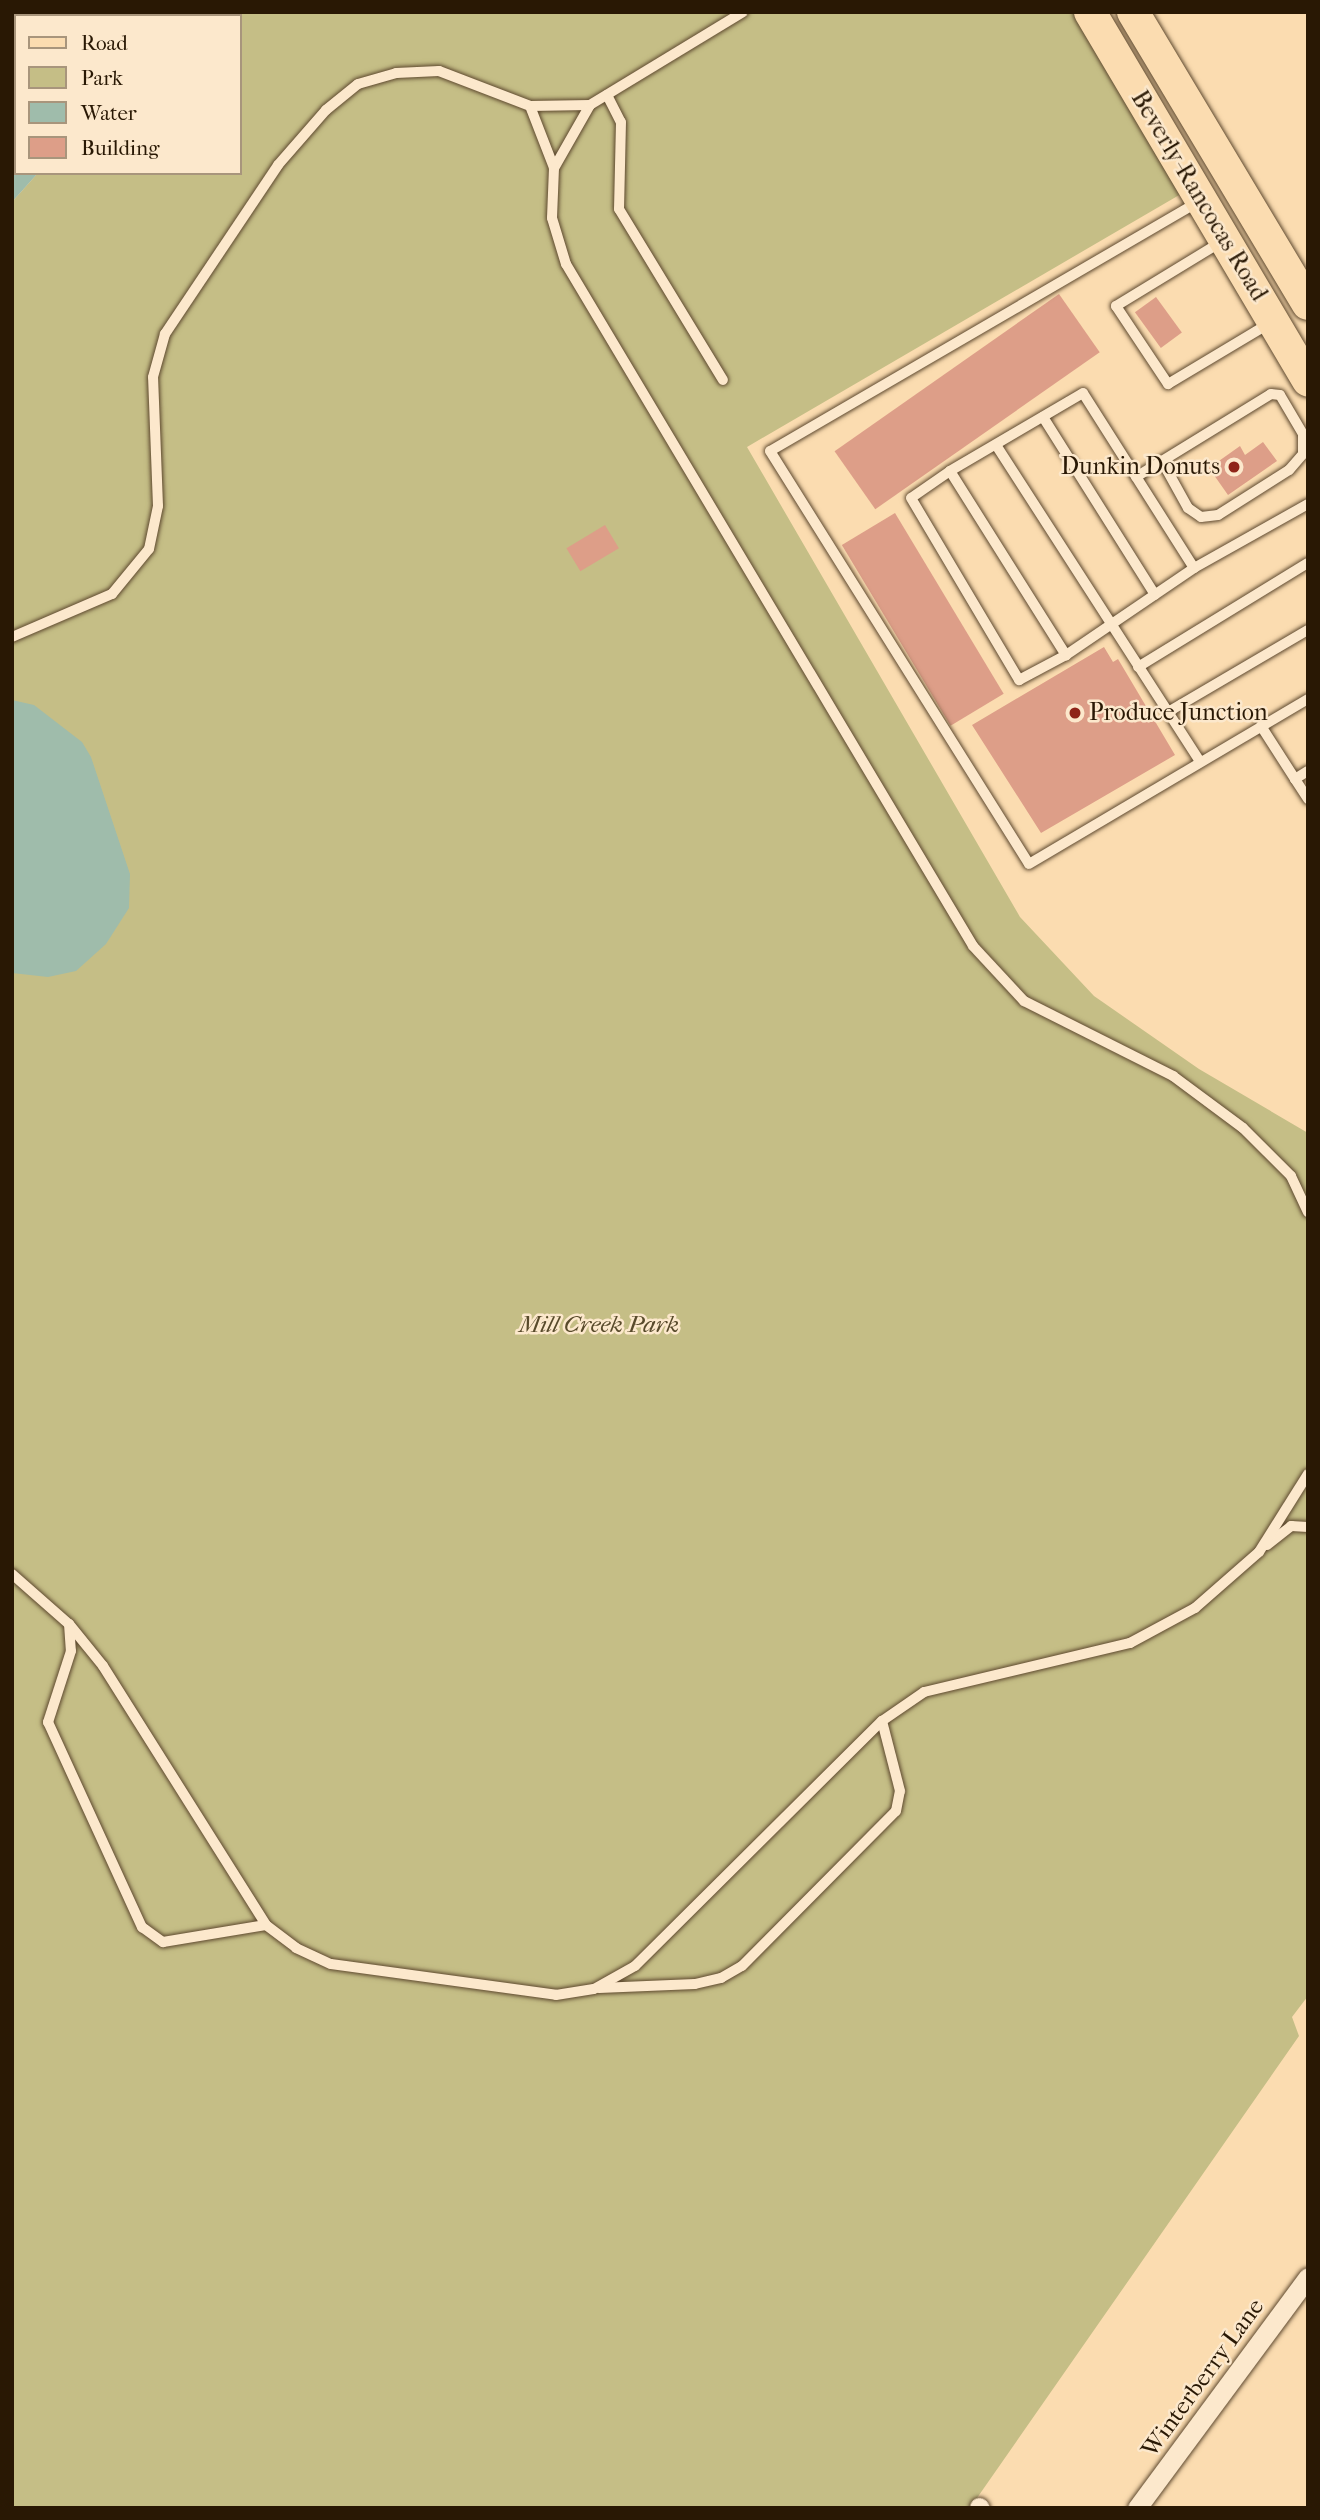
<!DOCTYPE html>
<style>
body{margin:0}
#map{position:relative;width:1320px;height:2520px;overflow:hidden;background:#fbdcb0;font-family:"IM FELL French Canon",serif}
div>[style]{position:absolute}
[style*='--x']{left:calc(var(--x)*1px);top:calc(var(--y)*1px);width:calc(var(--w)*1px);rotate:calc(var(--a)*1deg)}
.green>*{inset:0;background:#c5be86}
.water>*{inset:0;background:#9fbcab}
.stream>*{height:6px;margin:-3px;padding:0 3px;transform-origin:3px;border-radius:3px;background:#9fbcab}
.building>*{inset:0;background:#dd9e88;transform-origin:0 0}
.roads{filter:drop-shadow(0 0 2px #5e492f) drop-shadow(0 0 2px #5e492f)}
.lane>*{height:10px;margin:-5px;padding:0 5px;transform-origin:5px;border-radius:5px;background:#fce8cc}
.street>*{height:19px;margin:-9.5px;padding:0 9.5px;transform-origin:9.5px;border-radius:9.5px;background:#fce8cc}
.primary>*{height:32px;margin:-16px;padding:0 16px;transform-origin:16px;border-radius:16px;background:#fbdcb0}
.dots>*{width:19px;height:19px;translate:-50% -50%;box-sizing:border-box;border:4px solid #fce8cc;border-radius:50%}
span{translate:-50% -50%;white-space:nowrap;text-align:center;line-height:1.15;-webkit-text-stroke:5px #fce8cc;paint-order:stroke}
.street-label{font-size:24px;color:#291804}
.poi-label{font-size:24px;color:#291804}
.right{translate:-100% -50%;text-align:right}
.left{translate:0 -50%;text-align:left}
.park-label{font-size:24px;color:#584a2b;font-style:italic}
.frame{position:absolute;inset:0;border:14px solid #291804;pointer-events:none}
.legend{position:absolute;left:14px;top:14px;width:228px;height:161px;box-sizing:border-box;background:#fce8cc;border:2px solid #a8957c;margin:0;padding:9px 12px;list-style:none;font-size:21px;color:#291804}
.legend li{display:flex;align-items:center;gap:14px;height:35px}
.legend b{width:35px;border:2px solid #a8957c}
</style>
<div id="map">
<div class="green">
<div style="clip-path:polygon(12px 12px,1093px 12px,1193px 187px,747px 447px,1020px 917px,1094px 996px,1199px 1069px,1308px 1133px,1308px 1996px,1292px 2017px,1299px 2036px,970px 2508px,12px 2508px,12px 202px,38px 173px,240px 173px,240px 16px,16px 16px,16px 44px)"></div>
</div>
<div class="water">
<div style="clip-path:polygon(12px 37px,16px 173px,38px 173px,12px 202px)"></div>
<div style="clip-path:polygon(12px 700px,34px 705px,82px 742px,91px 757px,130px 874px,129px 908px,106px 944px,76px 971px,48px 977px,12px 973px)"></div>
</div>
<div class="stream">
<div style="--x:95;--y:12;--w:6;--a:45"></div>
</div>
<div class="building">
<div style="left:1059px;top:294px;width:71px;height:274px;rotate:55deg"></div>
<div style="left:1156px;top:297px;width:44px;height:26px;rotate:54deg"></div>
<div style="clip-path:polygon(1263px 442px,1277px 461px,1228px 495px,1209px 468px,1240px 446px,1245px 455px)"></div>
<div style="left:895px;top:513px;width:211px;height:62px;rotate:59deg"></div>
<div style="left:605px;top:525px;width:27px;height:45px;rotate:59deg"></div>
<div style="clip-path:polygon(1104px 647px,1113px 662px,1118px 659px,1175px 755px,1041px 833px,972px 725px)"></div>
</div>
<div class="roads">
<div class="lane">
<div style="--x:607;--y:95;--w:30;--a:63"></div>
<div style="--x:621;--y:122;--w:87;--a:91.3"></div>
<div style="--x:619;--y:209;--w:200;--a:58.7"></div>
<div style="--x:590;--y:105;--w:73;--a:119.7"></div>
<div style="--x:554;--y:168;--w:50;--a:92.3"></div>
<div style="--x:552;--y:218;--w:48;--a:73.1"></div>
<div style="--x:566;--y:264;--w:794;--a:59.17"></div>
<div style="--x:973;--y:946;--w:75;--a:47.2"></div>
<div style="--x:1024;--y:1001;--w:167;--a:26.7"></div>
<div style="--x:1173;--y:1076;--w:87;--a:36.6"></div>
<div style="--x:1243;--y:1128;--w:68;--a:45"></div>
<div style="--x:1291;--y:1176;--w:40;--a:65"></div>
<div style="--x:530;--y:106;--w:60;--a:-1"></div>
<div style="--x:590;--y:105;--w:179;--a:-31.3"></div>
<div style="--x:1198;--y:202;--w:495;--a:149.8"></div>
<div style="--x:770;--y:451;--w:487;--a:57.9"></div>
<div style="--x:1029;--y:864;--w:324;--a:-30.6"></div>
<div style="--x:1221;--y:242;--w:123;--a:148.6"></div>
<div style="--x:1116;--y:306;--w:94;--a:56.3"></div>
<div style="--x:1168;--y:384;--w:119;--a:-30.9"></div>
<div style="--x:1043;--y:417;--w:210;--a:57.8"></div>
<div style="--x:996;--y:445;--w:377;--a:57.2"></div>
<div style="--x:950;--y:471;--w:47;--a:145.3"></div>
<div style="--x:911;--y:498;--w:212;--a:59.3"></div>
<div style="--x:1019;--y:680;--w:53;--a:-28"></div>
<div style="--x:1136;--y:477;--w:158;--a:-31.6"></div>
<div style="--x:1271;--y:394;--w:9;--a:6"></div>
<div style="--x:1280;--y:395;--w:45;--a:59.5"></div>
<div style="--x:1303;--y:434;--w:20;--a:90"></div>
<div style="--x:1303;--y:454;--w:21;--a:131"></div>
<div style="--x:1289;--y:470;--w:84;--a:147.6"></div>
<div style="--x:1218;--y:515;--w:17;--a:173"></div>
<div style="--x:1201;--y:517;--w:16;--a:-145"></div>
<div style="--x:1188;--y:508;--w:54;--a:-119"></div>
<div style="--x:1194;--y:568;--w:207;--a:-122.4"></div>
<div style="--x:1083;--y:393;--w:154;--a:149.6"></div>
<div style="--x:950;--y:471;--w:218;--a:57.8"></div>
<div style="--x:1066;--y:655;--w:155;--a:-34.2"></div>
<div style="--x:1194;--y:568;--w:131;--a:-29.3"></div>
<div style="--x:12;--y:637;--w:109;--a:-23.3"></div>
<div style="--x:112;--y:594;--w:58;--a:-50.6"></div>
<div style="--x:149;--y:549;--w:44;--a:-78.2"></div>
<div style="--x:158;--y:506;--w:129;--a:-92.2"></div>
<div style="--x:153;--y:377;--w:45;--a:-74.4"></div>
<div style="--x:165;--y:334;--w:203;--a:-56.2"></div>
<div style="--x:278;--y:165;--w:73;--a:-48.9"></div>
<div style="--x:326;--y:110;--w:41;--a:-39.1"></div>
<div style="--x:358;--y:84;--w:40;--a:-16"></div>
<div style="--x:396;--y:73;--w:43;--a:-2.7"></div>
<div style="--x:439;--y:71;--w:97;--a:21"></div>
<div style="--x:530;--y:106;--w:66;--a:68.8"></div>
<div style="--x:1138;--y:667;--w:199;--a:-31.5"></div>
<div style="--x:1168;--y:712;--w:162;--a:-30.4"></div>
<div style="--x:1261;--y:726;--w:63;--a:57.3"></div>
<div style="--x:1295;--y:779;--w:15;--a:-32"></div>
<div style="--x:1295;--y:779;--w:24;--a:57"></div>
<div style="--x:1267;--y:1545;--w:31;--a:-38"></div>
<div style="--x:1291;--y:1526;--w:17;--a:3"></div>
<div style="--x:12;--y:1574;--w:76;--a:41.3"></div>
<div style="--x:69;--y:1624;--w:54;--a:51"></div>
<div style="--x:103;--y:1666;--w:306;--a:57.8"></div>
<div style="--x:266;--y:1925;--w:38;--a:37"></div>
<div style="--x:296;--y:1948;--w:38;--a:25"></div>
<div style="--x:331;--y:1964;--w:227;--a:7.8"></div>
<div style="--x:556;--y:1995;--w:38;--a:-9"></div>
<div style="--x:594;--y:1989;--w:47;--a:-29.3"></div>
<div style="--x:635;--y:1966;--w:348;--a:-44.8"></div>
<div style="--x:882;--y:1721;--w:51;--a:-34.6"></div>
<div style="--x:924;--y:1692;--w:212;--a:-13.4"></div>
<div style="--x:1130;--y:1643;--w:74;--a:-28.3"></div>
<div style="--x:1195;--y:1608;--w:85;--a:-41.2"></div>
<div style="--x:1259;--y:1552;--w:92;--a:-57.9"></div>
<div style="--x:69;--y:1624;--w:27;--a:86"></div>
<div style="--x:71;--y:1651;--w:75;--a:107.9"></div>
<div style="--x:48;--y:1722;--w:226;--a:65.4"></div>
<div style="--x:142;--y:1927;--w:26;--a:36"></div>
<div style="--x:163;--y:1942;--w:104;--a:-9.4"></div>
<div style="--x:599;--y:1988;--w:96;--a:-2.4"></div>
<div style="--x:695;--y:1984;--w:27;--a:-13"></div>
<div style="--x:721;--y:1978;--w:24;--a:-30"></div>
<div style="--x:742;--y:1966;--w:218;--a:-45.2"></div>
<div style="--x:896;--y:1811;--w:20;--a:-79"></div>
<div style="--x:900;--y:1791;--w:72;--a:-104.4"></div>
</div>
<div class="street">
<div style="--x:979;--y:2507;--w:1;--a:45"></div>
<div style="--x:1137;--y:2508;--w:287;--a:-53.5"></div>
</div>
<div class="primary">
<div style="--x:1090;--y:12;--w:428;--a:59.4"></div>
<div style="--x:1133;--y:12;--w:340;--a:59.1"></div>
</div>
</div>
<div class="dots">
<div style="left:1234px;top:467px;background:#8f2418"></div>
<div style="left:1075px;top:713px;background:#8f2418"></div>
</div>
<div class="street-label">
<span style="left:1199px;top:196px;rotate:59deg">Beverly-Rancocas Road</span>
<span style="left:1203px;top:2378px;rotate:-54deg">Winterberry Lane</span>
</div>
<div class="poi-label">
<span class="right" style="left:1220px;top:467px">Dunkin Donuts</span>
<span class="left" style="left:1089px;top:713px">Produce Junction</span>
</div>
<div class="park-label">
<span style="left:599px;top:1325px">Mill Creek Park</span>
</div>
<div class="frame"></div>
<ul class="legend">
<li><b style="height:9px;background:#fbdcb0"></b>Road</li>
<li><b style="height:19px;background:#c5be86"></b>Park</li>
<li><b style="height:19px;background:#9fbcab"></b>Water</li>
<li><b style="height:19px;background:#dd9e88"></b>Building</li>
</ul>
</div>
